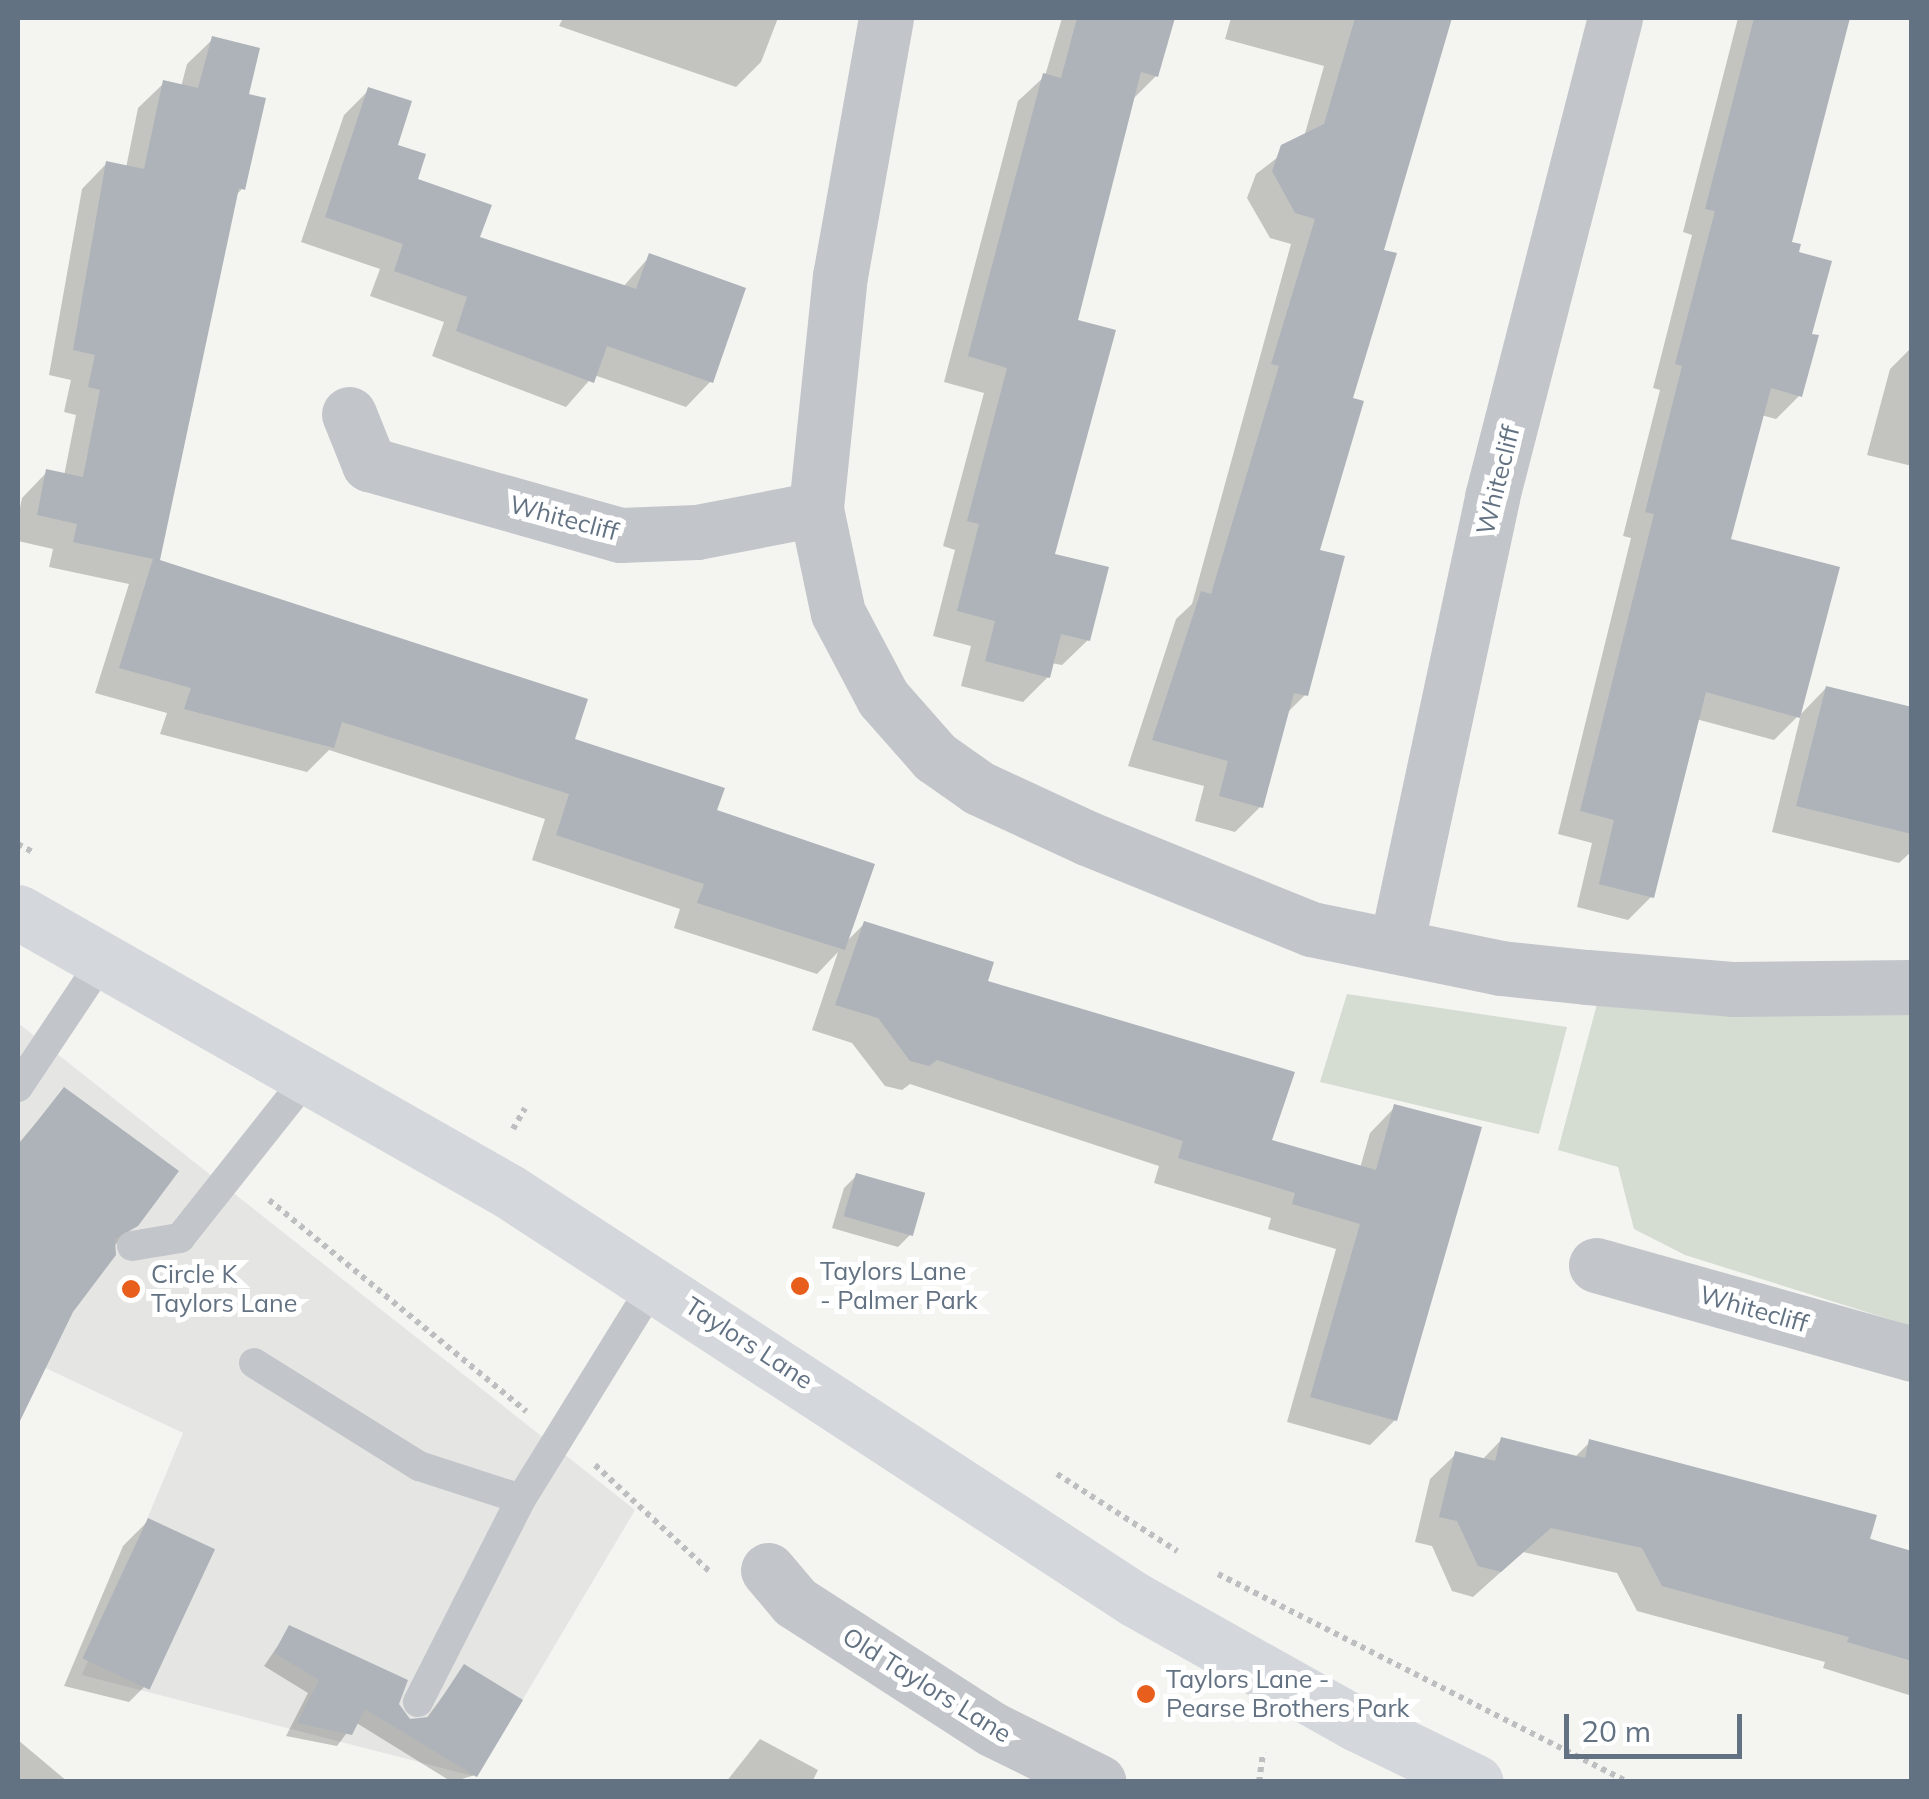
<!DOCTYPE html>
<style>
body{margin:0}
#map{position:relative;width:1929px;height:1799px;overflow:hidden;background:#f4f5f1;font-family:Mulish,sans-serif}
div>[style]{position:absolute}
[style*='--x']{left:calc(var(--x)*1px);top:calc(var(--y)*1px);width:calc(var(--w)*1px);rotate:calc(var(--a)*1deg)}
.built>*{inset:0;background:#e5e6e4}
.green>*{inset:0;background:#d5dcd2}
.shadow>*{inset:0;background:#0003}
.building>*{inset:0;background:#adb3b9;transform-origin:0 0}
.path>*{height:6px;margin-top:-3px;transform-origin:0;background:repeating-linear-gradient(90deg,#bcbec0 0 5px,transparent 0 10px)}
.lane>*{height:30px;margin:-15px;padding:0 15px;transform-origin:15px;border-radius:15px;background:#c2c5c9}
.street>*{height:55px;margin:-27.5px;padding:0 27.5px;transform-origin:27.5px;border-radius:27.5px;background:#c2c5c9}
.secondary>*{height:55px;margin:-27.5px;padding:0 27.5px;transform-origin:27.5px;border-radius:27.5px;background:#d4d8dc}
.dots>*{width:28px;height:28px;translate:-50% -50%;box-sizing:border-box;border:5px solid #fff;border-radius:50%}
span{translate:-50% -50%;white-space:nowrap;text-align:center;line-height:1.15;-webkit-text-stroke:10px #fff;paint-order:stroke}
.street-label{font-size:25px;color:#637283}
.poi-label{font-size:25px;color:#637283}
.left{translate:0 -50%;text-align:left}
.frame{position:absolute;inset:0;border:20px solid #637283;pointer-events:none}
.scale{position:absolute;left:1564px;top:1714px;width:178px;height:45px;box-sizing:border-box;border:5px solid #637283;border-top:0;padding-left:12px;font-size:30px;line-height:35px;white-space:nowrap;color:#637283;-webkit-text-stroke:8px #fff;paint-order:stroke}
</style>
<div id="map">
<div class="built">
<div style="clip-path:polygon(18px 1023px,635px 1510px,477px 1777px,82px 1675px,183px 1433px,18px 1355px)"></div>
</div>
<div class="green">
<div style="clip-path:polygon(1347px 994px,1567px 1027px,1539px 1134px,1320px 1082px)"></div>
<div style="clip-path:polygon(1597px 1004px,1911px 1010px,1911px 1326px,1685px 1255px,1634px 1229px,1618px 1167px,1558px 1150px)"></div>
</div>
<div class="shadow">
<div style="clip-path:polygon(563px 18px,778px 18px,761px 62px,736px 87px,559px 26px)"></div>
<div style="clip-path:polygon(1062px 18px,1172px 18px,1156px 76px,1131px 101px,1075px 322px,1052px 556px,1088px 640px,1062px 665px,1051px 663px,1048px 677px,1023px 702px,961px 686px,971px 646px,933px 636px,955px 550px,943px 546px,984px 393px,944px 382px,1018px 101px,1045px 76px)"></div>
<div style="clip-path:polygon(1231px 18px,1449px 18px,1381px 252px,1317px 551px,1305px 695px,1285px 715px,1261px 806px,1235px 832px,1195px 821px,1204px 786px,1128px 766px,1176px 619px,1192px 604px,1291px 244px,1270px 238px,1247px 198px,1256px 174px,1304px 137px,1324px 66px,1225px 39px)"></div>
<div style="clip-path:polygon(1738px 18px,1847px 18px,1789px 244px,1809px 335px,1800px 395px,1776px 419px,1761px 415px,1728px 541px,1798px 716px,1774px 740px,1696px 719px,1652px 896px,1628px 920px,1577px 907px,1592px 843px,1558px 834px,1631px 538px,1623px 536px,1660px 390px,1653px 388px,1692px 235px,1683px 232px)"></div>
<div style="clip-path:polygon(213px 39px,246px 96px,263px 100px,242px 189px,234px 197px,157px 562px,572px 740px,714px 811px,844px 944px,865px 923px,1269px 1142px,1360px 1168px,1370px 1133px,1395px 1107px,1395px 1420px,1370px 1445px,1287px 1422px,1336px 1249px,1268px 1229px,1271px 1218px,1154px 1183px,1159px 1166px,910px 1084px,902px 1090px,885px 1086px,852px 1043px,812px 1030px,838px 952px,817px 974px,674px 928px,680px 909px,532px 860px,545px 819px,329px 750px,307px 772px,160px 734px,167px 713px,95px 693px,129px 584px,49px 567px,53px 549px,18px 541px,18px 518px,22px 498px,47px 472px,64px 476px,76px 415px,64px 412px,71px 380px,49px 375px,82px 189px,107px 163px,126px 168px,138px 108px,164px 83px,181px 87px,187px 64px)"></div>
<div style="clip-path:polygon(369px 90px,415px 180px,477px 239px,623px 287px,650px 256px,711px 381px,686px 407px,594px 375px,566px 407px,432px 356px,444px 322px,370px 296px,380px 269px,301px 242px,344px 115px)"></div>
<div style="clip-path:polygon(1912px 347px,1912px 466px,1867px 455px,1890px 369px)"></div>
<div style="clip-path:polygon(1826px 688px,1912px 710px,1912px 851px,1899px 863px,1772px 832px,1801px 714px)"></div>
<div style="clip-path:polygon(64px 1090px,136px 1224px,113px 1247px,22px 1389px,18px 1144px)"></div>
<div style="clip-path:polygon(856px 1176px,910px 1235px,898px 1247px,832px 1228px,844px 1188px)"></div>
<div style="clip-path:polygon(1502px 1439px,1574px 1458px,1590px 1442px,1912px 1553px,1912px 1696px,1823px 1668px,1825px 1662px,1637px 1611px,1617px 1573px,1523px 1552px,1473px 1597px,1452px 1591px,1432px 1546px,1415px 1542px,1430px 1479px,1456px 1454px,1482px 1460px)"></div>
<div style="clip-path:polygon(148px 1521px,155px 1676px,129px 1702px,64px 1686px,123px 1546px)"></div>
<div style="clip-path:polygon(290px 1628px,409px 1722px,425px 1720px,464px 1668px,475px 1775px,452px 1782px,355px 1722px,337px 1746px,286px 1736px,308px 1693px,264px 1666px)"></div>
<div style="clip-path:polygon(760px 1739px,818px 1770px,812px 1782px,726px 1782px)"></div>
<div style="clip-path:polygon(18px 1740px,68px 1782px,18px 1782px)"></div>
</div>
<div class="building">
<div style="clip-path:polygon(1077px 18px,1175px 18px,1158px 77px,1141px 72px,1078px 320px,1116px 330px,1055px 554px,1109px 567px,1090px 641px,1061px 634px,1050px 678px,985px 661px,995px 621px,957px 611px,979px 524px,967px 521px,1007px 368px,968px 356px,1043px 73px,1061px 78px)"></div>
<div style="clip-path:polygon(1355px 18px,1452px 18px,1384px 250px,1397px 253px,1353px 398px,1364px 401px,1320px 550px,1345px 556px,1308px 696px,1294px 693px,1263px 808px,1219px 796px,1228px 761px,1152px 740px,1201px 591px,1211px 594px,1279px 366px,1271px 364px,1315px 219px,1295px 213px,1272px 171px,1281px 145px,1324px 124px)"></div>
<div style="clip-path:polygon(1754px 18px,1850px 18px,1792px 242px,1801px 244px,1799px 252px,1832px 261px,1812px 334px,1819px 335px,1802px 397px,1771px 388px,1731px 539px,1840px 567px,1800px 718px,1706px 692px,1654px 898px,1599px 884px,1614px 820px,1580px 811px,1654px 514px,1645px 512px,1682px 366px,1675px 364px,1715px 211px,1705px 209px)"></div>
<div style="clip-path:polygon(212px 36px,260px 48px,249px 94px,266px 98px,245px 190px,239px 188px,160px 560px,588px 699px,575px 739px,725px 788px,717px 810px,875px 864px,845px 950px,697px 903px,704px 884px,556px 835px,569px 794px,342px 722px,334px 748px,184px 709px,191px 688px,119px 668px,153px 559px,73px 542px,77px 524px,37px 515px,46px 469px,83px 477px,100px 390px,88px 387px,95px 355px,73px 350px,106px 161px,144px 169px,163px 80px,198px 88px)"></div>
<div style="clip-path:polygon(368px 87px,412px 101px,398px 145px,426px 154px,418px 179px,492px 205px,480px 237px,636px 289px,649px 253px,746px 288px,713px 383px,607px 346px,594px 383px,456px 331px,467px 297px,394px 271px,403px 244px,325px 217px)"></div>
<div style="clip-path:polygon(1826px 686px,1912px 707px,1912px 834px,1796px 806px)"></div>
<div style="clip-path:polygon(864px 921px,994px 962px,988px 981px,1295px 1072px,1272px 1140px,1376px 1170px,1394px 1104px,1482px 1127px,1397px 1421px,1310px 1397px,1360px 1224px,1292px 1204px,1295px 1193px,1178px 1158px,1183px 1141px,937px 1060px,929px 1066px,910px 1061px,878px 1018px,835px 1005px)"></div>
<div style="clip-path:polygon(64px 1087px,179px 1171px,138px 1226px,115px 1239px,116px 1255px,73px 1312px,18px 1425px,18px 1146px)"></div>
<div style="left:856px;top:1173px;width:72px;height:45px;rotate:16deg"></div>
<div style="clip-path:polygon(1501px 1437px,1585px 1458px,1589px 1439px,1877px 1515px,1870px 1539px,1912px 1551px,1912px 1661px,1847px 1642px,1849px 1637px,1662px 1586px,1642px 1548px,1551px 1528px,1501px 1572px,1478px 1566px,1457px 1521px,1439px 1517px,1455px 1451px,1495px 1461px)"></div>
<div style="left:148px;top:1518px;width:74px;height:155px;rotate:25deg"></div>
<div style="clip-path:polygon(289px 1625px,408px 1680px,399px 1704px,410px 1719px,429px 1717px,464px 1664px,523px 1700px,477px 1777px,365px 1709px,352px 1735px,297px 1723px,319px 1680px,274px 1653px)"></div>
</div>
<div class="path">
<div style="--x:18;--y:844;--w:18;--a:29"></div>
<div style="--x:513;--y:1129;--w:24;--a:-60"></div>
<div style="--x:269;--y:1200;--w:333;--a:39.4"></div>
<div style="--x:595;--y:1465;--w:157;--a:42.9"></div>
<div style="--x:1057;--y:1474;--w:143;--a:32.7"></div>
<div style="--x:1218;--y:1574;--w:460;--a:26.9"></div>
<div style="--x:1259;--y:1782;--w:30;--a:-82"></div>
</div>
<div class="lane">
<div style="--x:18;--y:1087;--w:155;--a:-56.3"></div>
<div style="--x:132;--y:1246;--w:49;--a:-9.5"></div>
<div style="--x:180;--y:1238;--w:204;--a:-51.6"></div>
<div style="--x:254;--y:1363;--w:195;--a:32"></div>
<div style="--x:419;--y:1466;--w:107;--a:17.9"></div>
<div style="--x:418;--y:1702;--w:228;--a:-63.1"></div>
<div style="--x:521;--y:1499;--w:255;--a:-58.3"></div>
</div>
<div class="street">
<div style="--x:886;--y:18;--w:261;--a:100.1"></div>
<div style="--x:840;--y:275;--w:235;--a:95.9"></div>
<div style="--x:816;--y:509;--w:106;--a:78.1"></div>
<div style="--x:838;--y:613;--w:96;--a:62.1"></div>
<div style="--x:883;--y:698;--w:79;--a:48.6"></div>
<div style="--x:935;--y:757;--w:54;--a:35.2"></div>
<div style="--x:979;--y:788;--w:119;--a:24.8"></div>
<div style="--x:1087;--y:838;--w:242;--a:22.1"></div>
<div style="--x:1311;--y:929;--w:194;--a:11.6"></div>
<div style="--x:1501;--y:968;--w:86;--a:6"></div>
<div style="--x:1587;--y:977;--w:145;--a:4.7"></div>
<div style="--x:1732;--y:989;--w:180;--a:-0.6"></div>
<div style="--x:349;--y:414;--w:54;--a:68.2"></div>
<div style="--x:369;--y:464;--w:261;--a:15.8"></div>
<div style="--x:620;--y:535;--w:77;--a:-2.2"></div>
<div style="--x:697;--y:532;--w:121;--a:-10.9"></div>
<div style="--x:1396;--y:946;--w:459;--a:-77.9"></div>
<div style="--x:1492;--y:497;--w:495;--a:-75.6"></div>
<div style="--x:1596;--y:1265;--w:328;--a:15.7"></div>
<div style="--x:768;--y:1570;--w:42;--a:49.8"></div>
<div style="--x:795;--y:1602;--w:234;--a:32.8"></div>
<div style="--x:992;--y:1729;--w:119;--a:26.4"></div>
</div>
<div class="secondary">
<div style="--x:18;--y:912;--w:566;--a:29.64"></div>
<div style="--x:510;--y:1192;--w:745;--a:33.11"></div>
<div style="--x:1134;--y:1599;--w:256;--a:29.3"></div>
<div style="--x:1357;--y:1724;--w:132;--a:26"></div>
</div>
<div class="dots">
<div style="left:800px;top:1286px;background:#e85f1d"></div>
<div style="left:131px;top:1289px;background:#e85f1d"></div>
<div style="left:1146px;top:1694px;background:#e85f1d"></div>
</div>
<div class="street-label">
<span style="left:1498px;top:480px;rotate:-76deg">Whitecliff</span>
<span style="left:564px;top:518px;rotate:15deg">Whitecliff</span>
<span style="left:1754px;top:1309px;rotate:16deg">Whitecliff</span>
<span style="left:749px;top:1343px;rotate:33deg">Taylors Lane</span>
<span style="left:927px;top:1685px;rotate:32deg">Old Taylors Lane</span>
</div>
<div class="poi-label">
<span class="left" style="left:820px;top:1286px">Taylors Lane<br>- Palmer Park</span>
<span class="left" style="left:151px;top:1289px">Circle K<br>Taylors Lane</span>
<span class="left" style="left:1166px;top:1694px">Taylors Lane -<br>Pearse Brothers Park</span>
</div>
<div class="frame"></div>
<div class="scale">20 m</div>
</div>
